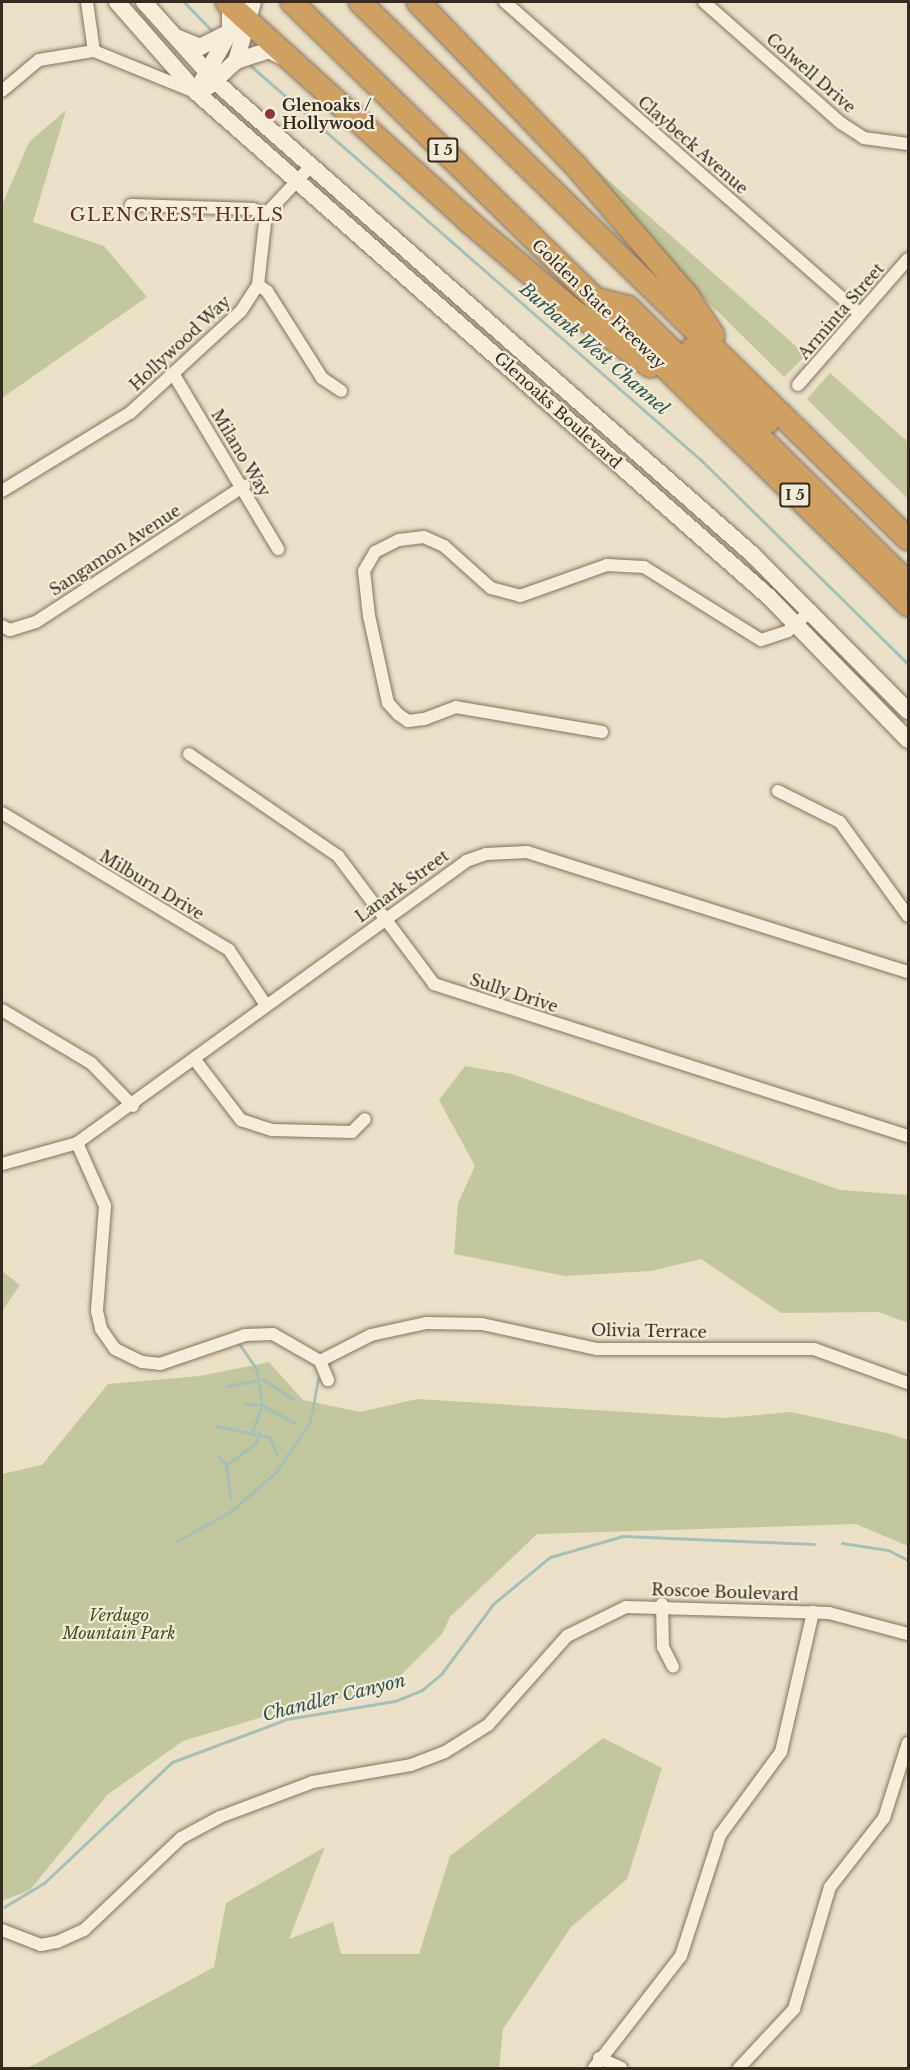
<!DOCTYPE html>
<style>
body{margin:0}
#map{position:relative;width:910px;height:2070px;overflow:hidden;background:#eae0c8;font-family:"Libre Baskerville",serif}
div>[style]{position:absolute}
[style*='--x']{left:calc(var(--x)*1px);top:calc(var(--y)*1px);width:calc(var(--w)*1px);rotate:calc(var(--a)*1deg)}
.green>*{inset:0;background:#c2c79d}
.stream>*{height:3px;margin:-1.5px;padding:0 1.5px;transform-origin:1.5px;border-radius:1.5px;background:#a8bfb8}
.roads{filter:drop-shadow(0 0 2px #85735f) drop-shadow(0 0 2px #85735f)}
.street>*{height:12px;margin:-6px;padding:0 6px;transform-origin:6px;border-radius:6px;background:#f6eedb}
.secondary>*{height:16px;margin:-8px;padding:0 8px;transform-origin:8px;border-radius:8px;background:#f6eedb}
.highway>*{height:22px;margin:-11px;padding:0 11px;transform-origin:11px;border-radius:11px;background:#d0a062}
.dots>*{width:16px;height:16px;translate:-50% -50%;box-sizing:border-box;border:3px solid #f2ebd7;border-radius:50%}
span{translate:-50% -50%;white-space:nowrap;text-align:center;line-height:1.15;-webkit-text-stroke:4.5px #f2ebd7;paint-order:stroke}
.shield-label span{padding:2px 4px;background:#f2ebd7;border:2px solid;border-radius:4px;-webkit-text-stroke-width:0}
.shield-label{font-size:15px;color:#362b21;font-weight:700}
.street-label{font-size:16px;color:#362b21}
.poi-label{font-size:16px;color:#362b21;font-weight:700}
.left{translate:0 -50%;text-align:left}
.park-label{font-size:16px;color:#475129;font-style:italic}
.neighbourhood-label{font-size:18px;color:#5f3124;letter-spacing:1.5px}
.water-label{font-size:18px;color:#325553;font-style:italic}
.frame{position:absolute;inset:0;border:3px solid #362b21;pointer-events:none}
</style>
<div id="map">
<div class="green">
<div style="clip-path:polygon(66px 110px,33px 222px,104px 246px,147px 297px,2px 398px,2px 205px,29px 142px)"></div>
<div style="clip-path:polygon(591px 165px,806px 355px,784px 377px,677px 271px)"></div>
<div style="clip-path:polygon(830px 373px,908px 442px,908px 499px,807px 399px)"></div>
<div style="clip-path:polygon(465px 1066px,512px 1074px,840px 1190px,908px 1195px,908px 1323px,879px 1312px,781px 1313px,701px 1259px,651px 1271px,565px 1276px,454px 1254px,458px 1203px,475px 1166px,439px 1100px)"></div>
<div style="clip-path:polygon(2px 1271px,20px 1285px,2px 1311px)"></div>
<div style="clip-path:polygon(269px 1362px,303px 1400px,360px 1412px,417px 1399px,723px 1418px,791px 1412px,891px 1434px,908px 1440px,908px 1546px,856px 1524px,537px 1534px,450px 1617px,442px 1634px,385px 1691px,302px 1705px,183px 1741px,107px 1795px,30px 1890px,2px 1901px,2px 1474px,42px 1465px,108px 1384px,200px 1376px)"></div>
<div style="clip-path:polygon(603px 1738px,662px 1768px,627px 1879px,571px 1927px,503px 2029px,499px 2068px,28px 2068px,214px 1967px,226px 1903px,325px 1847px,289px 1939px,333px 1922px,341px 1954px,419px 1954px,450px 1856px)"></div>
</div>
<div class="stream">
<div style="--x:184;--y:2;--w:43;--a:45.9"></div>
<div style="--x:251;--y:66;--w:600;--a:41.21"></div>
<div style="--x:702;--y:461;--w:289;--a:44.6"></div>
<div style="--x:237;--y:1341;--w:33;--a:55"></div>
<div style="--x:256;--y:1368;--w:37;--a:81"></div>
<div style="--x:262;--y:1405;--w:27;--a:110"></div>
<div style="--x:227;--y:1386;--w:36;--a:-11"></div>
<div style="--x:262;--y:1379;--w:38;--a:33"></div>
<div style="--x:246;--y:1404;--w:16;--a:4"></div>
<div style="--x:262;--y:1405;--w:38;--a:29"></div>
<div style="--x:217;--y:1426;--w:53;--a:11.9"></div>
<div style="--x:269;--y:1437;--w:19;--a:65"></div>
<div style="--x:218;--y:1456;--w:12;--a:48"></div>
<div style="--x:226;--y:1465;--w:34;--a:82"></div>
<div style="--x:226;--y:1465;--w:37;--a:-36"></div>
<div style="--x:256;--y:1443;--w:11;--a:-75"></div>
<div style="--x:177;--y:1541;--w:60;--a:-28.7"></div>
<div style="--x:230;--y:1512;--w:61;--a:-41"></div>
<div style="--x:276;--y:1472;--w:60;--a:-55.8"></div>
<div style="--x:310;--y:1422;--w:44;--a:-79.5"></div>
<div style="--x:842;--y:1543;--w:47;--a:8.7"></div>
<div style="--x:888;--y:1550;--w:22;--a:27"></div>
<div style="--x:4;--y:1907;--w:47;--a:-31"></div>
<div style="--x:44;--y:1883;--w:176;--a:-43.4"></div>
<div style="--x:172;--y:1762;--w:123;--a:-20.5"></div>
<div style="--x:287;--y:1719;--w:109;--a:-9.5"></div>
<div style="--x:395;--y:1701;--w:29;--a:-22"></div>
<div style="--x:422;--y:1690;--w:26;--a:-40"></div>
<div style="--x:442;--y:1673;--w:86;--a:-53.5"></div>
<div style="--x:493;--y:1604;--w:74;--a:-39.5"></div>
<div style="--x:550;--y:1557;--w:76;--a:-16"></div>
<div style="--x:623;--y:1536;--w:191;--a:2.4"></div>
</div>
<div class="roads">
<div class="street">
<div style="--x:87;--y:2;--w:49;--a:81.9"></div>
<div style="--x:505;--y:2;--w:471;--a:41.3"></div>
<div style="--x:704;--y:2;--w:183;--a:41.5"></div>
<div style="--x:841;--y:123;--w:27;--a:33"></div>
<div style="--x:864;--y:138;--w:44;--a:7.8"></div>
<div style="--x:2;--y:91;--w:48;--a:-40"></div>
<div style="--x:39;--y:60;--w:56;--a:-9.3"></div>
<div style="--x:94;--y:51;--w:109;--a:22.1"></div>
<div style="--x:131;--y:205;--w:122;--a:1.9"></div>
<div style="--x:253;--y:209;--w:14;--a:21"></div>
<div style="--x:258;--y:285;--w:11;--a:34"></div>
<div style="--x:267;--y:291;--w:103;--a:57.7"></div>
<div style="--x:322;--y:378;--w:23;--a:34"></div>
<div style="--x:174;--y:375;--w:203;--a:59.1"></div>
<div style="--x:798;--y:385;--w:167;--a:-48.9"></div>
<div style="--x:2;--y:491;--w:150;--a:-31.4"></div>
<div style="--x:130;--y:413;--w:151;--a:-42.6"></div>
<div style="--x:241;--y:311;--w:31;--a:-57"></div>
<div style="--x:258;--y:285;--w:71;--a:-83.6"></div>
<div style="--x:266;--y:214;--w:66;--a:-46.8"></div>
<div style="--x:2;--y:626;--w:9;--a:27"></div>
<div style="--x:10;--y:630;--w:27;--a:-17"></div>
<div style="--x:36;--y:622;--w:249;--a:-33.2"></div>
<div style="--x:602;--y:732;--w:148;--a:-170.3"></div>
<div style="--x:456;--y:707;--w:34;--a:159"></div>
<div style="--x:424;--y:719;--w:16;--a:173"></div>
<div style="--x:408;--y:721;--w:12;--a:-145"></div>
<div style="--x:398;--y:714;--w:15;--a:-132"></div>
<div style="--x:388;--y:703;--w:89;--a:-102.3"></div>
<div style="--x:369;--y:616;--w:45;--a:-96.3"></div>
<div style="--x:364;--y:571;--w:22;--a:-60"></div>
<div style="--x:375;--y:552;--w:27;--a:-27"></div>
<div style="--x:399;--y:540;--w:25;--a:-7"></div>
<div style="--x:424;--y:537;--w:22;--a:24"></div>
<div style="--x:444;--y:546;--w:63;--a:41.8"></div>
<div style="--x:491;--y:588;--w:30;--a:15"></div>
<div style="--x:520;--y:596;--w:92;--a:-19.6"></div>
<div style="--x:607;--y:565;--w:37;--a:3"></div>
<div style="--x:644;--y:567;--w:138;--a:32"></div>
<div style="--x:761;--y:640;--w:28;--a:-18"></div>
<div style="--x:788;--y:631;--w:31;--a:-42"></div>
<div style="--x:189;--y:754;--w:181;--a:34.4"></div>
<div style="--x:338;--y:856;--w:160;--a:53.1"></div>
<div style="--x:434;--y:984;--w:498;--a:17.8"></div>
<div style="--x:778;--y:791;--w:69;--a:26.6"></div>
<div style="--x:840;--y:822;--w:116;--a:54.1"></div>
<div style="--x:2;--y:813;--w:265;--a:31.1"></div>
<div style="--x:229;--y:950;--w:66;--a:56.1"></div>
<div style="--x:2;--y:1010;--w:104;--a:30.8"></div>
<div style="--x:91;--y:1063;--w:60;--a:45.7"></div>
<div style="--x:195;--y:1060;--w:76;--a:52.5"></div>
<div style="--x:241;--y:1120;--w:33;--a:18"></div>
<div style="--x:272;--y:1130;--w:80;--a:1.4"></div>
<div style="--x:352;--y:1132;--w:18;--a:-45"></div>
<div style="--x:77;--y:1143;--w:69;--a:66"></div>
<div style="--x:105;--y:1206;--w:105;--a:94.4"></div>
<div style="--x:97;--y:1311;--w:18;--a:77"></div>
<div style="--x:101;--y:1329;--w:24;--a:55"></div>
<div style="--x:115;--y:1349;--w:30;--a:26"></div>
<div style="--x:142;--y:1362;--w:18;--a:6"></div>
<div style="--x:160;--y:1364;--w:90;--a:-18.8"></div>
<div style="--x:245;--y:1335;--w:28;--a:-2"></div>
<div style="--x:273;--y:1334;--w:54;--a:29.9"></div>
<div style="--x:320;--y:1361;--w:21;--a:67"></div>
<div style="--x:2;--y:1164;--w:78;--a:-15.6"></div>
<div style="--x:77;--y:1143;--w:480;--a:-35.9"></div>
<div style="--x:466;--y:861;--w:21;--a:-19"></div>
<div style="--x:486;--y:854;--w:41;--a:-2.8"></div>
<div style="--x:527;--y:852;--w:399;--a:17.5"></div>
<div style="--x:320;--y:1361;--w:57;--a:-27"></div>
<div style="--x:371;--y:1335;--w:56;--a:-12.3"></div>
<div style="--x:426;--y:1323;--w:56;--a:1"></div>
<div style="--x:482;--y:1324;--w:118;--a:12.3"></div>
<div style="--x:597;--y:1349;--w:217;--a:0"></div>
<div style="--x:814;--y:1349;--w:100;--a:19.9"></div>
<div style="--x:662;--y:1604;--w:43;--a:88.7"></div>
<div style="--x:663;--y:1647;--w:22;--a:63"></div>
<div style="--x:2;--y:1930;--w:42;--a:21"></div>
<div style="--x:41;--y:1945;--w:16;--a:-11"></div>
<div style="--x:57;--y:1942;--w:30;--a:-24"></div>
<div style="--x:84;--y:1930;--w:134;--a:-43.5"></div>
<div style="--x:181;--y:1838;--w:44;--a:-28.3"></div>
<div style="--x:220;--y:1817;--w:99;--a:-20.6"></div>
<div style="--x:313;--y:1782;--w:99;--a:-9.8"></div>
<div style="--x:411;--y:1765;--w:36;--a:-21"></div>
<div style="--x:445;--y:1752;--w:51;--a:-32.1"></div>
<div style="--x:488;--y:1725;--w:119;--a:-48.4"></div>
<div style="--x:567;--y:1636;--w:66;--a:-26.2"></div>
<div style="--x:626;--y:1607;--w:203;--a:1.7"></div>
<div style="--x:829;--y:1613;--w:82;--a:14.9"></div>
<div style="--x:599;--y:2058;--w:24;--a:24"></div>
<div style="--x:594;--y:2068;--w:142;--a:-52.2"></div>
<div style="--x:681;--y:1956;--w:127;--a:-72.1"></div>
<div style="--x:720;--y:1835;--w:103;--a:-53.7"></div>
<div style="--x:781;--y:1752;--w:144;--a:-77.1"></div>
<div style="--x:739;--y:2068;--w:81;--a:-47"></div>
<div style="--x:794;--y:2009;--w:127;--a:-73.6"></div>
<div style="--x:830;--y:1887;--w:88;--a:-52"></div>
<div style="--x:884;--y:1818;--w:79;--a:-72.3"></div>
</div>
<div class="secondary">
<div style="--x:117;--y:2;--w:120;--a:48.7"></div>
<div style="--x:196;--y:92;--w:764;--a:41.39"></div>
<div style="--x:769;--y:597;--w:199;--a:45.8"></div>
<div style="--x:144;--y:2;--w:109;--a:48"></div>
<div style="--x:217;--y:83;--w:713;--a:41.36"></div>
<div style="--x:752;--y:554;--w:221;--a:45.2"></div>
<div style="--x:178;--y:38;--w:24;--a:22"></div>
<div style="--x:200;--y:47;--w:33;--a:-27"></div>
<div style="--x:236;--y:61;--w:35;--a:-18"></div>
<div style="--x:269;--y:50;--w:18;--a:27"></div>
<div style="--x:202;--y:81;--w:56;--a:-60.3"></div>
<div style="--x:230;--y:32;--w:30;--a:-90"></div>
<div style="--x:208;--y:87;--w:38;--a:-43"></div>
<div style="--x:236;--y:61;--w:61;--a:-73.9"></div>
</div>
<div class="highway">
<div style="--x:227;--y:2;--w:324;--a:42.2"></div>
<div style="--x:467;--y:220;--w:140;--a:40.4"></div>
<div style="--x:574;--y:311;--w:94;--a:35.9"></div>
<div style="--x:292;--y:2;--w:862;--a:44.39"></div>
<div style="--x:360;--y:2;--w:767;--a:44.42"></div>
<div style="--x:418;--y:2;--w:226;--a:46.1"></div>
<div style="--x:575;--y:165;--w:172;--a:49.3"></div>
<div style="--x:687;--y:295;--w:48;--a:57"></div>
<div style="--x:595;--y:299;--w:34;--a:14"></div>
<div style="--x:628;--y:307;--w:393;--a:44.6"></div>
<div style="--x:692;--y:349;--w:105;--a:44.2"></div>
</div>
</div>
<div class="dots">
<div style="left:270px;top:114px;background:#8e3535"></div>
</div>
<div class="shield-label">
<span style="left:443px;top:150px">I 5</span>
<span style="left:795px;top:495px">I 5</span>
</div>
<div class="street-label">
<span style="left:811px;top:73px;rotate:41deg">Colwell Drive</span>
<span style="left:693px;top:145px;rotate:41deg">Claybeck Avenue</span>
<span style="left:599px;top:304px;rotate:44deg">Golden State Freeway</span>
<span style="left:841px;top:311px;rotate:-49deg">Arminta Street</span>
<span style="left:180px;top:343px;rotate:-43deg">Hollywood Way</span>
<span style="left:558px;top:410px;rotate:42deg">Glenoaks Boulevard</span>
<span style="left:241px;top:453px;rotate:59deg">Milano Way</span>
<span style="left:115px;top:550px;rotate:-33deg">Sangamon Avenue</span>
<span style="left:152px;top:885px;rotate:31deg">Milburn Drive</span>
<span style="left:402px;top:886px;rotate:-36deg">Lanark Street</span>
<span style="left:514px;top:993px;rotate:18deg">Sully Drive</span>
<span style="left:649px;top:1331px;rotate:1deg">Olivia Terrace</span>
<span style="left:725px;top:1592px;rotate:2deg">Roscoe Boulevard</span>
</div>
<div class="poi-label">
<span class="left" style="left:282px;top:114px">Glenoaks /<br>Hollywood</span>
</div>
<div class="park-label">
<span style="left:119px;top:1624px">Verdugo<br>Mountain Park</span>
</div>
<div class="neighbourhood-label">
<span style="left:177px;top:215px">GLENCREST HILLS</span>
</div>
<div class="water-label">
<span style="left:594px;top:349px;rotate:41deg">Burbank West Channel</span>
<span style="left:334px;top:1698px;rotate:-14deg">Chandler Canyon</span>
</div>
<div class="frame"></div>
</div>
